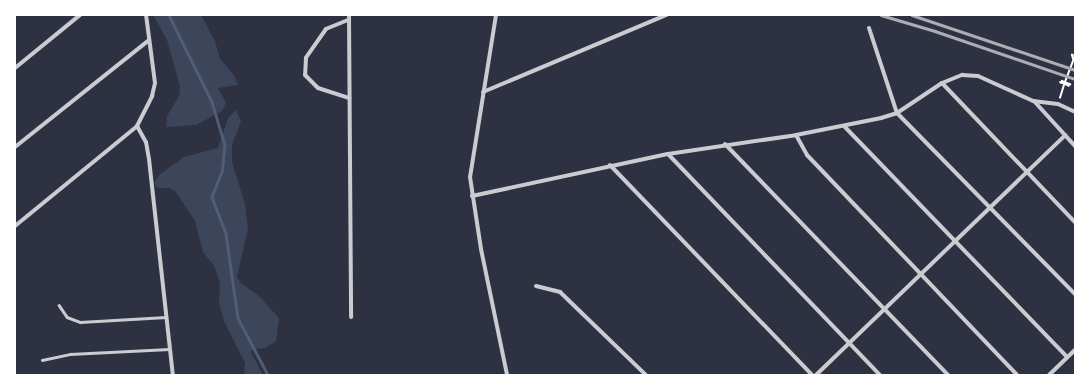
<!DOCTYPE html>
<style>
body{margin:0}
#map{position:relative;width:1090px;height:390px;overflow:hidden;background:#2d3142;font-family:Poppins,sans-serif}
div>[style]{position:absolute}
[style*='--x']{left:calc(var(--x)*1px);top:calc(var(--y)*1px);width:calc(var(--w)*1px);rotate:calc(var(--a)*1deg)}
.green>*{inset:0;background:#3c4559}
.stream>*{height:2.5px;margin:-1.25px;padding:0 1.25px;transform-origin:1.25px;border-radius:1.25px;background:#4f5d75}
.path>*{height:1.5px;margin:-0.75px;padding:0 0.75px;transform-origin:0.75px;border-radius:0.75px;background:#fff}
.service>*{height:2.5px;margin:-1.25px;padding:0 1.25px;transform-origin:1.25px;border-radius:1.25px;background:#caccd0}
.minor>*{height:4px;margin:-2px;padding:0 2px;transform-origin:2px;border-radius:2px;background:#caccd0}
.rail>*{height:2.5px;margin:-1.25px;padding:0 1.25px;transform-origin:1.25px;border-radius:1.25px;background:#abadb3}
span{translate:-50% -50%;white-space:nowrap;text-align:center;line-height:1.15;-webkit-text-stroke:3px #fff;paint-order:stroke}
.frame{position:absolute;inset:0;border:16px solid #fff;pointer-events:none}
</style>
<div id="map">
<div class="green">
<div style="clip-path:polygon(153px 15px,201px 15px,215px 41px,220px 59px,234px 75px,238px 85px,218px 88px,226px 103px,222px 111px,196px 125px,166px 127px,167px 116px,179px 96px,180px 86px,167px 40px)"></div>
<div style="clip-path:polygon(236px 110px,241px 121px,232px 145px,232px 162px,245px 204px,248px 229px,237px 277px,240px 282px,260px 297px,279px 318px,276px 341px,265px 348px,253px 349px,251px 352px,263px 375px,244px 375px,245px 363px,224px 321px,219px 303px,220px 283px,214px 266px,203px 252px,195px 221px,175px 191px,169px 188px,157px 188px,154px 183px,159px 175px,184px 157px,218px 148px,228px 118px)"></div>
</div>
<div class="stream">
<div style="--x:169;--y:15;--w:97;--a:63.7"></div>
<div style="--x:212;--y:102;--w:45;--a:73.2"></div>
<div style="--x:225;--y:145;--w:27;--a:96"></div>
<div style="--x:222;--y:172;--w:27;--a:112"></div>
<div style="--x:212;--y:197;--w:40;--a:69"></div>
<div style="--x:226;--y:234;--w:85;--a:81.9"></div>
<div style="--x:238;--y:318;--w:64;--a:62.2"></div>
</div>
<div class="path">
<div style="--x:1073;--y:59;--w:4;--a:-104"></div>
<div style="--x:1072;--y:55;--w:3;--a:18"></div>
<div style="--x:1062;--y:81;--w:9;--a:21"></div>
<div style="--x:1070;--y:84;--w:2;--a:117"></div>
<div style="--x:1069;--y:86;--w:9;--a:-159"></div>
<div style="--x:1061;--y:83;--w:2;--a:-63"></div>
<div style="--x:1065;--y:82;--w:25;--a:-69"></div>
<div style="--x:1060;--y:98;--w:14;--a:-73"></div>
</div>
<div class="service">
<div style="--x:59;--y:305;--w:14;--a:56"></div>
<div style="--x:67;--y:317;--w:14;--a:21"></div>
<div style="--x:80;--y:322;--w:86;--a:-3.3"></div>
<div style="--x:42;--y:360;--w:29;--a:-12"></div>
<div style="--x:70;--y:354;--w:99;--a:-2.9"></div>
</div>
<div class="minor">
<div style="--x:349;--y:15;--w:302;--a:89.6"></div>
<div style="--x:496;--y:15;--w:164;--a:99.1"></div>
<div style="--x:470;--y:177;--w:73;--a:81.3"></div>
<div style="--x:481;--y:249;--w:129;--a:78.3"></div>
<div style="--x:348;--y:20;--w:24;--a:158"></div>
<div style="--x:326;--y:29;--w:35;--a:125"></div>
<div style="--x:306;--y:58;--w:17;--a:93"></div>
<div style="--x:305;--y:75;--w:18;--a:45"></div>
<div style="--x:318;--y:88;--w:33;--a:18"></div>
<div style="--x:869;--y:28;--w:89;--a:71.8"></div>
<div style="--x:897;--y:113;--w:254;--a:45.5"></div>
<div style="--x:15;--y:68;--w:84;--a:-39.2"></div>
<div style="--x:942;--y:83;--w:192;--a:46.3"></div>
<div style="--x:483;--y:92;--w:199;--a:-22.8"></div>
<div style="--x:1034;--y:101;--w:61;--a:47.7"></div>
<div style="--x:137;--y:126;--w:18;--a:61"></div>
<div style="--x:146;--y:142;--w:17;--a:80"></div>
<div style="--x:149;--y:159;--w:217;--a:83.7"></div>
<div style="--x:844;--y:126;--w:321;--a:46"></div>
<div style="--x:796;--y:135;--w:23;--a:61"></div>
<div style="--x:807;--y:155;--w:304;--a:46.3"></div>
<div style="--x:725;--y:144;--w:321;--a:46"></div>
<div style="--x:15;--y:147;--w:171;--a:-38.6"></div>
<div style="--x:668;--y:154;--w:306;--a:46.2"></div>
<div style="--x:610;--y:165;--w:291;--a:46.1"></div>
<div style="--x:472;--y:196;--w:200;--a:-12.1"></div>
<div style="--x:668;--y:154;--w:129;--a:-8.4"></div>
<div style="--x:796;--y:135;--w:87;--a:-11.3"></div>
<div style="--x:881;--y:118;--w:17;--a:-17"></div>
<div style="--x:897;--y:113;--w:54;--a:-33.7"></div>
<div style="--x:942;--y:83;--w:22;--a:-22"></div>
<div style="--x:962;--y:75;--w:16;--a:4"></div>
<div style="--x:978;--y:76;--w:60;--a:24.4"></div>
<div style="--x:1033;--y:101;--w:25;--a:7"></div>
<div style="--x:1058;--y:104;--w:19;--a:25"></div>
<div style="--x:15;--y:226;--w:158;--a:-39.3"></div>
<div style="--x:137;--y:126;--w:34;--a:-63"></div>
<div style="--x:152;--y:96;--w:13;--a:-77"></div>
<div style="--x:155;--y:83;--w:69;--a:-97.5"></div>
<div style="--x:536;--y:286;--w:25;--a:14"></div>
<div style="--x:560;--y:292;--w:120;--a:44"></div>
<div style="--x:816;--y:375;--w:346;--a:-43.9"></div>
<div style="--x:1049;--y:375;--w:36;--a:-44"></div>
</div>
<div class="rail">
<div style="--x:881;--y:15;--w:56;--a:16.5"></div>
<div style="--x:935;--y:31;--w:148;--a:18.9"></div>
<div style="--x:912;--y:15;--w:172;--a:18.6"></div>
</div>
<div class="frame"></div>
</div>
